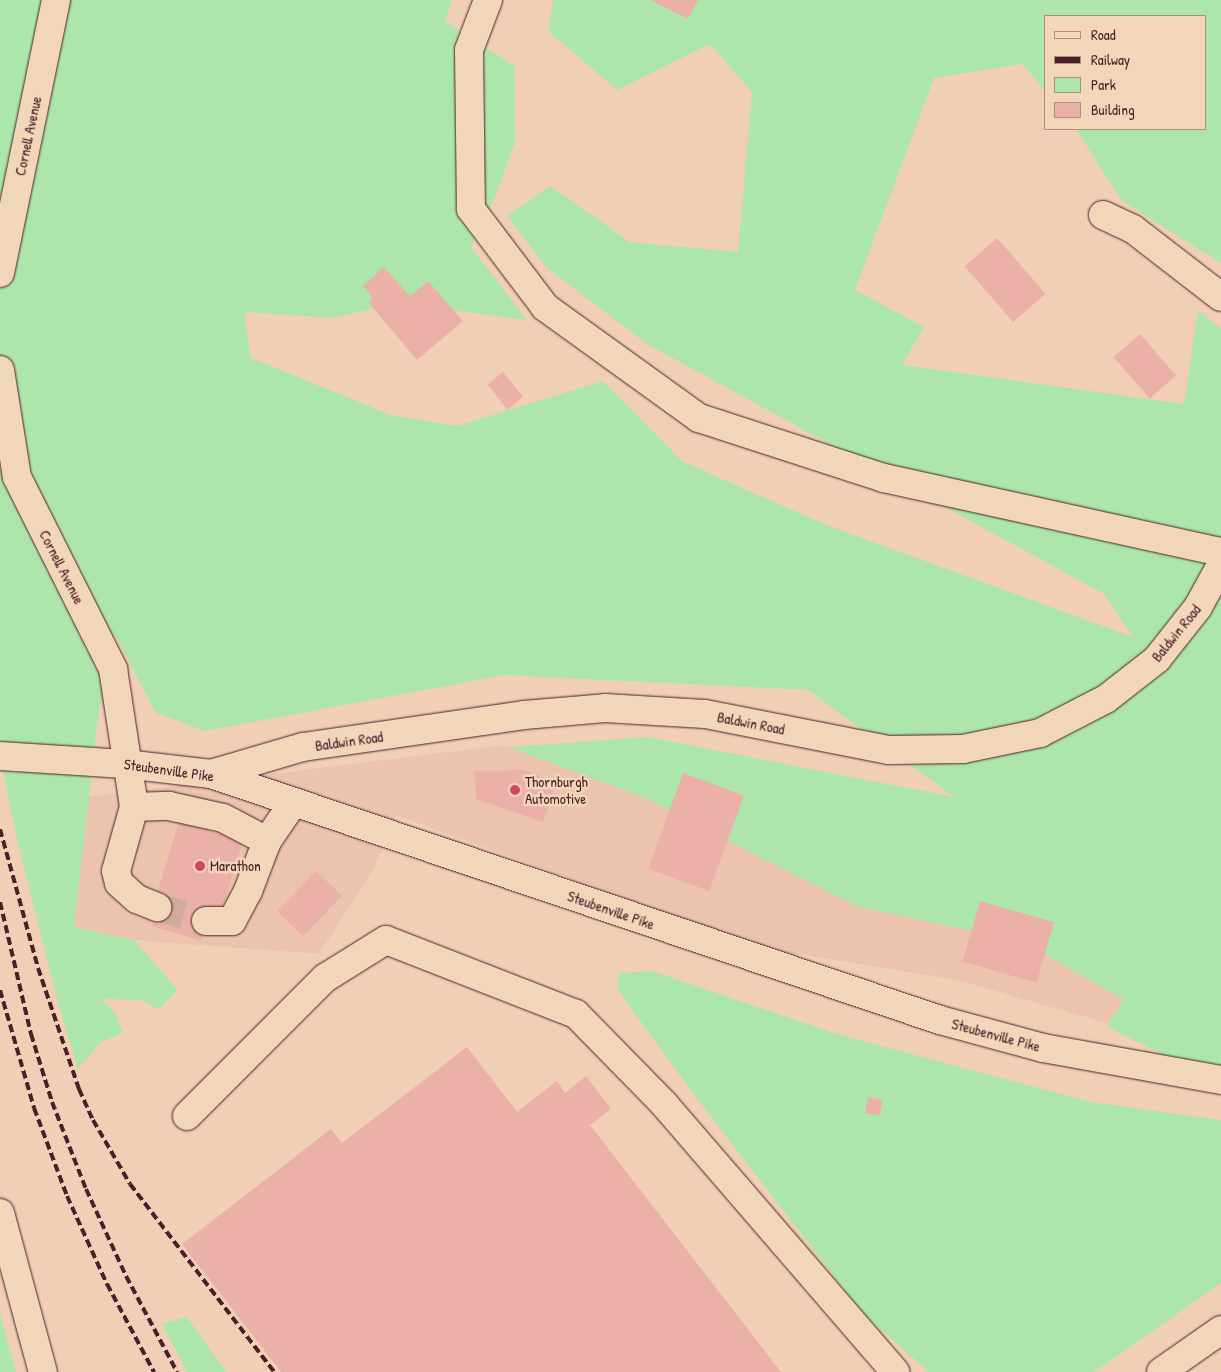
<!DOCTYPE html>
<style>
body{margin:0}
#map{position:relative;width:1221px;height:1372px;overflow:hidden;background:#f1cfb6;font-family:"Patrick Hand",sans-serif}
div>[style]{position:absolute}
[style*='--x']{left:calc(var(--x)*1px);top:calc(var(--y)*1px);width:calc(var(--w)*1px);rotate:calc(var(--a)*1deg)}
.built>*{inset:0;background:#ecc3af}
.green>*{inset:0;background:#ade6ab}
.building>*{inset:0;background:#ebb1a8;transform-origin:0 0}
.minor-tunnel>*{height:28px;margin-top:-14px;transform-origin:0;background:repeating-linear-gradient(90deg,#d0ac9a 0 28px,transparent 0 42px)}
.roads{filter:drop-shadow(0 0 1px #4a1f2b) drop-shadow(0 0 1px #4a1f2b)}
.minor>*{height:28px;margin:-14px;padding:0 14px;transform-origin:14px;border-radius:14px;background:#f2d6b9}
.major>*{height:28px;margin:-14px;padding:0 14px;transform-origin:14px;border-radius:14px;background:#f2d6b9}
.rail>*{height:4px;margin-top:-2px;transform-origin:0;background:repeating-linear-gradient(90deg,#4a1f2b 0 8px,transparent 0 12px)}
.dots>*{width:14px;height:14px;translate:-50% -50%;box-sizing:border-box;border:2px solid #f2d6b9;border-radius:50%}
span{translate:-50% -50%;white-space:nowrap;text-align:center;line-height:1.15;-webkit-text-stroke:5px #f2d6b9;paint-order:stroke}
.street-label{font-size:15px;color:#4a1f2b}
.poi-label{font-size:15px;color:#4a1f2b}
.left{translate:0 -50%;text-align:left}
.legend{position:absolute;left:1044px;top:15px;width:162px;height:115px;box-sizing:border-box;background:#f2d6b9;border:1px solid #af8d80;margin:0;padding:6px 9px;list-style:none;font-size:15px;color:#4a1f2b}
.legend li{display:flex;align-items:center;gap:10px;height:25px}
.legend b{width:25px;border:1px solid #af8d80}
</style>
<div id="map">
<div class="built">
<div style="clip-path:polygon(496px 746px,653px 757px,1166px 936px,1142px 1033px,953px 979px,756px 947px,396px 815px,372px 872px,319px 954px,134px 940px,74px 927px,87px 797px)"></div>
</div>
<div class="green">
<div style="clip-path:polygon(0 0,452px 0,445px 22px,515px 66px,515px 142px,495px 197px,471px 247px,527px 320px,396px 303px,333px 318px,244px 312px,251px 358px,391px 415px,457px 426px,603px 381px,682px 461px,824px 524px,1133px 637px,1104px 594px,647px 344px,547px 268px,507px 216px,550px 186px,630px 242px,738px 252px,752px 92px,710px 44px,617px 90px,548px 31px,553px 0,1221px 0,1221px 263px,1122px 201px,1076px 129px,1205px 129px,1205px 16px,1045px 16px,1045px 91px,1023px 64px,934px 78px,855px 290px,924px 327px,902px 365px,1184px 404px,1198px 310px,1221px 329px,1221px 1068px,1182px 1064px,1106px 1026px,1124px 1000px,1023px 942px,856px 906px,645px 798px,509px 747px,648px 737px,954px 797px,808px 690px,505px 675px,205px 731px,156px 713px,115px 635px,99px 709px,74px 927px,134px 940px,178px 990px,158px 1010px,143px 1000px,101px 999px,115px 1012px,123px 1033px,101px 1042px,78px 1069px,58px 1003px,18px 844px,0 757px)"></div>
<div style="clip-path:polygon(652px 971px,837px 1034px,1091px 1102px,1221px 1120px,1221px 1283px,1094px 1372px,929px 1372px,863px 1314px,689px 1088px,618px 990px,618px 973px)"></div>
<div style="clip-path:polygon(0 1314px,16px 1372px,0 1372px)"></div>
<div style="clip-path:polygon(187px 1317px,226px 1372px,187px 1372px,162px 1324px)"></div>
</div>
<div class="building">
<div style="clip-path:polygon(650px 0,698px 0,688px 19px)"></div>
<div style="left:997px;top:238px;width:74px;height:43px;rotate:49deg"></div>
<div style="clip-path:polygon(384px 267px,410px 296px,428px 281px,463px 321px,417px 360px,368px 302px,373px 298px,363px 286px)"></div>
<div style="left:1140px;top:334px;width:55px;height:35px;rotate:49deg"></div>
<div style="left:503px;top:372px;width:32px;height:20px;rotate:51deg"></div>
<div style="clip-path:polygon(524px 770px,557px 782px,543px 822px,476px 799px,475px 771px)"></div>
<div style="left:683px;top:773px;width:65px;height:102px;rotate:20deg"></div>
<div style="clip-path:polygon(179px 821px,243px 841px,222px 910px,210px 907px,201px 941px,152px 926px,161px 893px,178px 897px,158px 891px)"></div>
<div style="left:316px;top:871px;width:36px;height:56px;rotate:44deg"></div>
<div style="left:980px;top:901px;width:77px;height:63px;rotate:16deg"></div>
<div style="clip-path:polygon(467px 1047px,517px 1112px,557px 1081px,565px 1093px,586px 1076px,611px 1109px,590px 1125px,781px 1372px,281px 1372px,182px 1244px,331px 1129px,342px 1143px)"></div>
<div style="left:868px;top:1097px;width:15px;height:16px;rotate:11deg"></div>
</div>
<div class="minor-tunnel">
<div style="--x:157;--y:907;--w:51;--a:15.9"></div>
</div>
<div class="roads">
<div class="minor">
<div style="--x:488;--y:0;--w:53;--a:110.8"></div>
<div style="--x:469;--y:50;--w:159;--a:89.3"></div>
<div style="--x:471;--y:209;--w:123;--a:52.9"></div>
<div style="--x:545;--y:307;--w:190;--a:35.8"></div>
<div style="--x:699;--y:418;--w:194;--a:18"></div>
<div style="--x:884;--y:478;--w:345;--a:12.4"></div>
<div style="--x:1103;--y:215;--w:33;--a:25"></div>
<div style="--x:1133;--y:229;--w:111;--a:37.7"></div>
<div style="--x:0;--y:273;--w:279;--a:-78.4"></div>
<div style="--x:0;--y:370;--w:108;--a:81"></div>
<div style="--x:17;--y:477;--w:215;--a:63.4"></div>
<div style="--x:113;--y:669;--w:140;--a:81.3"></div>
<div style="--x:134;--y:807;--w:66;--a:105.7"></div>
<div style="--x:116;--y:871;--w:12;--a:76"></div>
<div style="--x:119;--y:883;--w:24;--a:42"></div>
<div style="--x:137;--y:899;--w:22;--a:22"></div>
<div style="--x:211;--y:774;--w:96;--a:-16.4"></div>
<div style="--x:303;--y:747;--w:223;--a:-8.2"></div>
<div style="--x:524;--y:715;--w:81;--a:-4.9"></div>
<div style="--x:605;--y:708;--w:100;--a:3.4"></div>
<div style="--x:705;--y:714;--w:187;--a:11.1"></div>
<div style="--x:889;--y:750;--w:74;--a:-0.8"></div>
<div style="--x:963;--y:749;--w:79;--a:-11.7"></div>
<div style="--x:1040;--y:733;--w:74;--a:-27.3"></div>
<div style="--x:1106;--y:699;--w:65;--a:-38.1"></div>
<div style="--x:1157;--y:659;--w:66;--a:-51.7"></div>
<div style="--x:1198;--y:607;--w:48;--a:-61.3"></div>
<div style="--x:134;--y:807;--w:35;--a:-2"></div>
<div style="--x:169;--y:806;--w:55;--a:12.5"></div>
<div style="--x:223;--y:818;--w:50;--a:27.6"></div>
<div style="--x:206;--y:921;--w:26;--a:0"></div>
<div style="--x:232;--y:921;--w:34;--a:-62"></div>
<div style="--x:248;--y:891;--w:53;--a:-69.2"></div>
<div style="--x:267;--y:841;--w:46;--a:-55.6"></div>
<div style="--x:187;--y:1116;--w:195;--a:-45"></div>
<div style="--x:325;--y:978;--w:72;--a:-31.9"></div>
<div style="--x:386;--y:940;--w:204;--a:21.3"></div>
<div style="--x:576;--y:1014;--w:126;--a:45.6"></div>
<div style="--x:664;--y:1104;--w:354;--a:49.2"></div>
<div style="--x:0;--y:1213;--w:165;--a:74.9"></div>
<div style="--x:1161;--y:1372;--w:73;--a:-35"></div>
</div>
<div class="major">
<div style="--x:0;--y:756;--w:125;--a:3.7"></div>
<div style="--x:125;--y:764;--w:87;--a:6.6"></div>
<div style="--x:211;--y:774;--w:769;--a:18.65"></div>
<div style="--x:940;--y:1020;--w:107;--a:15.2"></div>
<div style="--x:1043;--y:1048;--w:181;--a:10.2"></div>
</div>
</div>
<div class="rail">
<div style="--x:0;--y:829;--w:144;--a:74.7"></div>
<div style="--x:38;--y:968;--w:128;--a:71.3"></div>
<div style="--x:79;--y:1089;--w:34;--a:66"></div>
<div style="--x:93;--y:1120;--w:74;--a:60"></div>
<div style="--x:130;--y:1184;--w:237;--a:52.5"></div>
<div style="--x:0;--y:902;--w:136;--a:76.8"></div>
<div style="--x:31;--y:1034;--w:71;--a:72.8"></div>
<div style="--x:52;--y:1102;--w:93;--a:68.7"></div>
<div style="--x:86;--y:1189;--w:96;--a:65.3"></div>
<div style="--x:126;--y:1276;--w:109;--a:62"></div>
<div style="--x:0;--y:990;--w:123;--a:73.9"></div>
<div style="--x:34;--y:1108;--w:94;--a:69.4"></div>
<div style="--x:67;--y:1196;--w:97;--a:65.6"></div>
<div style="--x:107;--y:1284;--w:100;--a:61.9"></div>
</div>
<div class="dots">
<div style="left:515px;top:790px;background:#d1495b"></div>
<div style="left:200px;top:866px;background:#d1495b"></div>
</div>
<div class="street-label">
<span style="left:28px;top:136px;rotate:-78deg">Cornell Avenue</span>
<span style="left:62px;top:567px;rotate:63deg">Cornell Avenue</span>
<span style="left:1176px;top:633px;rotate:-51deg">Baldwin Road</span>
<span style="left:751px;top:723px;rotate:11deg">Baldwin Road</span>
<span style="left:349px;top:741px;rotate:-8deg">Baldwin Road</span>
<span style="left:169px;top:770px;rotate:8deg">Steubenville Pike</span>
<span style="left:611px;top:910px;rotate:19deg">Steubenville Pike</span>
<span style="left:996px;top:1035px;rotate:15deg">Steubenville Pike</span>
</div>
<div class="poi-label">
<span class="left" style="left:525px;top:790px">Thornburgh<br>Automotive</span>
<span class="left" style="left:210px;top:866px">Marathon</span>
</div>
<ul class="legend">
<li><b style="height:6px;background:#f2d6b9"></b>Road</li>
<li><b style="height:6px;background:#4a1f2b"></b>Railway</li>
<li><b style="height:14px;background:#ade6ab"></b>Park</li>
<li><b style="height:14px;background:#ebb1a8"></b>Building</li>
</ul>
</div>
